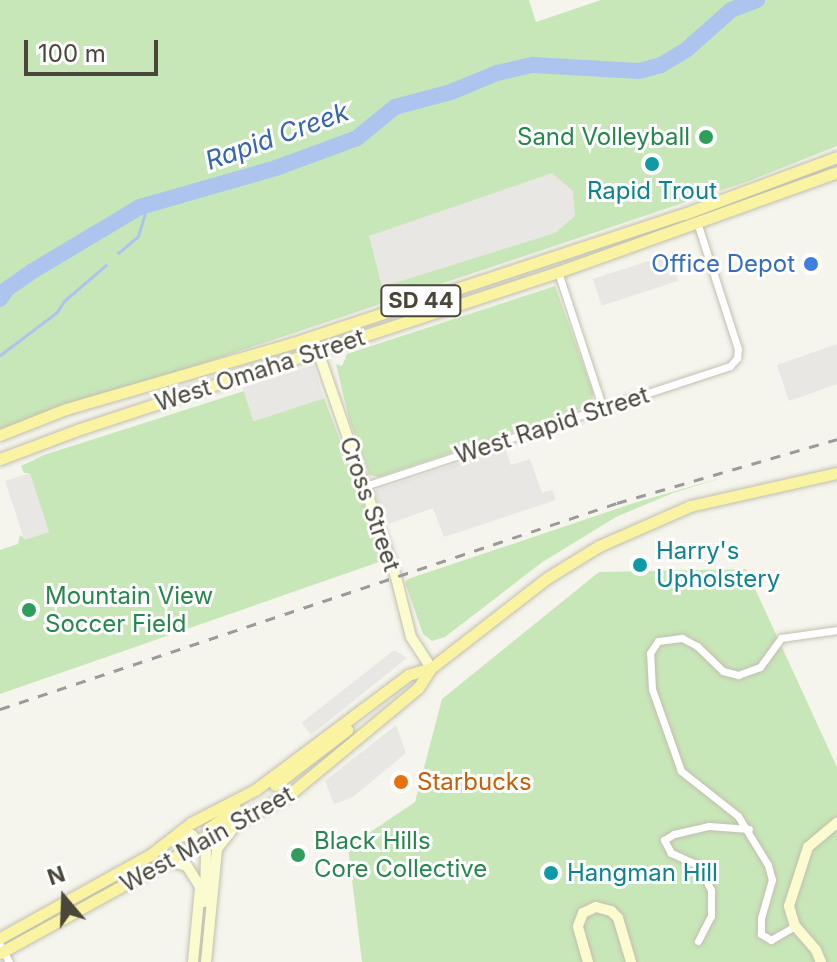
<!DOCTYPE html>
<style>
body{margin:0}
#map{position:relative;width:837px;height:962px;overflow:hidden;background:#f5f5ed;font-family:Inter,sans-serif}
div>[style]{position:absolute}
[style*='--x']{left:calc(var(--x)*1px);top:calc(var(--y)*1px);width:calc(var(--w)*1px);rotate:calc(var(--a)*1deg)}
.green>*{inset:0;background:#c8e7b8}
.parking>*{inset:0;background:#e8e7e3;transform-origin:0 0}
.stream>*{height:3px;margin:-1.5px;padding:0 1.5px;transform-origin:1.5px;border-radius:1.5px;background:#adc5ee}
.river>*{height:16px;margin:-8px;padding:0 8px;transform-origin:8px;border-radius:8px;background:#adc5ee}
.roads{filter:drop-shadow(0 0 2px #c1bfaf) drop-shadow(0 0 2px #c1bfaf)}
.street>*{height:7px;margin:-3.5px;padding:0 3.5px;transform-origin:3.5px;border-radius:3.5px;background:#fff}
.secondary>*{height:10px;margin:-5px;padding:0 5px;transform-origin:5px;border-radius:5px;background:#fcfbd0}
.primary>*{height:11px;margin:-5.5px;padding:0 5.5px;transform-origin:5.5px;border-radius:5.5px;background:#f9f3a2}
.rail>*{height:3px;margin-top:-1.5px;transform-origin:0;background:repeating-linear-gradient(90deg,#9a9a9a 0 10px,transparent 0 20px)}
.dots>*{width:22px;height:22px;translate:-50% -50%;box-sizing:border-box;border:4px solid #fff;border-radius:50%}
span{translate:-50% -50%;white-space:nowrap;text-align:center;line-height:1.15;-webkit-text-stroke:6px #fff;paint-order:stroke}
.shield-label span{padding:2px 6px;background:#fff;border:2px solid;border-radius:6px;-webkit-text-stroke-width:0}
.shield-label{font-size:22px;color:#4a473a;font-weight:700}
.leisure-label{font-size:24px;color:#27864d}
.right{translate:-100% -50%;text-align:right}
.left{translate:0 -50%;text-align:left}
.culture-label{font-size:24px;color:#0d838f}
.shop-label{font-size:24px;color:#366cbe}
.street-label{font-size:24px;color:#4a473a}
.food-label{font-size:24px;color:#c56008}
.water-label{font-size:26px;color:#3764b2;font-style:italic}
.north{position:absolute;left:24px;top:858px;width:80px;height:80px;-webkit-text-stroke:6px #fff;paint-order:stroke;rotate:341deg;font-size:22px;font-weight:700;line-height:32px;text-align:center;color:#4a473a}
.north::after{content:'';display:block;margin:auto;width:28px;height:36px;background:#4a473a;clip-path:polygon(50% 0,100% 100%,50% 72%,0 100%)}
.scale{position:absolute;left:24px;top:40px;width:134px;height:36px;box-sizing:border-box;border:4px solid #4a473a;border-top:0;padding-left:10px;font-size:24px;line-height:28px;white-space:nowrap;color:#4a473a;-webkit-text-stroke:6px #fff;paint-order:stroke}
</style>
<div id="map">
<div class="green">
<div style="clip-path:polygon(0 0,529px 0,536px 22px,601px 0,837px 0,837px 146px,749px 181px,0 431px)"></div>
<div style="clip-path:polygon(555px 286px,593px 392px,592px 405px,379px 477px,369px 475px,349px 419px,336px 364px,342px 366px,347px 354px)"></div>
<div style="clip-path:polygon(244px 391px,254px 421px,324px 398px,385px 560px,0 694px,0 550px,18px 544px,20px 535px,25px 539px,30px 473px,24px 473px,21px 466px,44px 455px)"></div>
<div style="clip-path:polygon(728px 476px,673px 493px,616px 517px,541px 563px,445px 637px,432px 641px,423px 634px,405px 582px,408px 579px,637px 502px)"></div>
<div style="clip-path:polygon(746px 569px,837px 767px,837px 962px,362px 962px,348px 847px,415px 802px,442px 699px,599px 572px)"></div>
</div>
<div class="parking">
<div style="clip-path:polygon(552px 173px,573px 191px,575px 216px,555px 233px,382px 287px,369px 236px)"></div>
<div style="left:670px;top:254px;width:28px;height:81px;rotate:72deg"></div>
<div style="clip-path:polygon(837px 344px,837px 384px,789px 401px,777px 365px)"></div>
<div style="left:313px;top:365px;width:35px;height:74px;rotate:72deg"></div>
<div style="clip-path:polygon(505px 448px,511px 465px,530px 459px,542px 493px,552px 490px,556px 500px,444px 537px,433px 508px,386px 525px,374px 491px)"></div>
<div style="left:30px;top:473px;width:62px;height:26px;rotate:72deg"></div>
<div style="clip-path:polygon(394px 650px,407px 658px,311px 735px,302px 723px,305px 720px)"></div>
<div style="clip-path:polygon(396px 725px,406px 753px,353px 797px,334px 804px,325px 781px)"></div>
</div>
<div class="stream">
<div style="--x:118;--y:253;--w:26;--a:-40"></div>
<div style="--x:138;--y:236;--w:34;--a:-73"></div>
<div style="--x:0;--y:355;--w:71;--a:-37"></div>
<div style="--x:57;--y:312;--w:13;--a:-58"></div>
<div style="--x:64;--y:301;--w:55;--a:-40.6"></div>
</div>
<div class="river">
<div style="--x:0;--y:299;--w:12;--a:-55"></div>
<div style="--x:7;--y:289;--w:29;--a:-35"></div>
<div style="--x:31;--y:272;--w:127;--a:-30.8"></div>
<div style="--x:140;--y:207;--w:141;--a:-16"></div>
<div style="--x:276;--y:168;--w:86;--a:-20.3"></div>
<div style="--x:357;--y:138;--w:49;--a:-39.2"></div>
<div style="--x:395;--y:107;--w:58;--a:-15"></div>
<div style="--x:451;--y:92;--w:50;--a:-22.4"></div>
<div style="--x:497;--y:73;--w:37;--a:-13"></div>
<div style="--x:533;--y:65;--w:106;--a:3.2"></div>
<div style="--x:639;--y:71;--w:23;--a:-15"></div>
<div style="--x:661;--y:65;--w:29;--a:-31"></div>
<div style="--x:686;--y:50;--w:60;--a:-41.6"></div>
<div style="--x:731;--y:10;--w:28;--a:-21"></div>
</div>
<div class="roads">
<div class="street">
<div style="--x:558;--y:272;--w:144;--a:71.8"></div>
<div style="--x:365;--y:486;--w:384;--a:-18.2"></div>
<div style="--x:730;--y:366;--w:11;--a:-49"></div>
<div style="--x:737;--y:358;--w:9;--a:-84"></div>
<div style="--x:738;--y:349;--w:133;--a:-107.9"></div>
<div style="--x:795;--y:926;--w:28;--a:150"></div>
<div style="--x:771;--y:940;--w:12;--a:-149"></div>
<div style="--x:761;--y:934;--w:16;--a:-90"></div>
<div style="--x:761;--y:918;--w:40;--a:-74"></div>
<div style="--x:772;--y:880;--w:16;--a:-105"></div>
<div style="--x:768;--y:865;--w:57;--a:-121.5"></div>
<div style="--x:738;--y:816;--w:73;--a:-141.7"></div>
<div style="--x:681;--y:771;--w:87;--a:-109.5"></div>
<div style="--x:652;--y:689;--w:36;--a:-93"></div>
<div style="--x:650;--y:653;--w:14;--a:-56"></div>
<div style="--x:658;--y:641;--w:24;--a:-7"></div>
<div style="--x:682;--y:638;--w:17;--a:28"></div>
<div style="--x:697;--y:646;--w:36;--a:44"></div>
<div style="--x:723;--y:671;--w:16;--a:15"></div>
<div style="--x:738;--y:675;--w:23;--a:-20"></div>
<div style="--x:760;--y:667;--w:36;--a:-54"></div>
<div style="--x:781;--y:638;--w:57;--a:-8.1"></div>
<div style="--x:698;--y:941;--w:28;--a:-63"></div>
<div style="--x:711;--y:916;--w:26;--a:-90"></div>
<div style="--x:711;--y:890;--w:28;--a:-117"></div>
<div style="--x:698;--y:865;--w:30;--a:-156"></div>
<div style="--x:671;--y:853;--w:15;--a:-118"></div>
<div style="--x:664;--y:840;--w:12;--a:-31"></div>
<div style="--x:674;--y:834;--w:36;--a:-13"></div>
<div style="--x:709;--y:826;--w:40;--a:4.3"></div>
<div style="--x:0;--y:945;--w:19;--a:62"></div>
</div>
<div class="secondary">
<div style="--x:313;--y:337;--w:254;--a:70.9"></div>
<div style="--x:396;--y:577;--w:62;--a:76"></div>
<div style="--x:411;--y:637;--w:37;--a:57"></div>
<div style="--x:173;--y:838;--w:19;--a:-9"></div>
<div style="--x:192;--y:835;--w:22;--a:51"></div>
<div style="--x:206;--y:852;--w:50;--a:91.1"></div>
<div style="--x:168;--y:861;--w:20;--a:15"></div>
<div style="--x:187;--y:866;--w:25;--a:58"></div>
<div style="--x:193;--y:962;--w:74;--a:-84.6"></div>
<div style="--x:206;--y:962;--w:114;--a:-84.4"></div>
<div style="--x:217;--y:849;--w:28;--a:-52"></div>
<div style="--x:588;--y:962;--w:37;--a:-106"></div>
<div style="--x:578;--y:926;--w:14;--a:-69"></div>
<div style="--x:583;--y:913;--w:14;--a:-25"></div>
<div style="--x:596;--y:907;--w:16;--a:15"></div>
<div style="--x:611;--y:911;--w:10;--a:45"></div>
<div style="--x:618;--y:918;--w:46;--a:73.5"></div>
<div style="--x:821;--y:962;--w:13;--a:-113"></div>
<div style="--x:816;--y:950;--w:32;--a:-131"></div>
<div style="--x:795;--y:926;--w:21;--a:-107"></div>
<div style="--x:789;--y:906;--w:62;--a:-72.1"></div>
<div style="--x:808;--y:847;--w:38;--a:-40"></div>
</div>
<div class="primary">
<div style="--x:0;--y:435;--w:71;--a:-21.5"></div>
<div style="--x:66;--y:409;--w:236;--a:-16.2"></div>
<div style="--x:293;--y:343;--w:412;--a:-18.3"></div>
<div style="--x:684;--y:214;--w:163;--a:-20.4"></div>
<div style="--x:0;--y:459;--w:85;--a:-20.6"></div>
<div style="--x:80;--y:429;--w:503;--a:-18.18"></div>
<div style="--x:558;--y:272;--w:296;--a:-19.7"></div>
<div style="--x:275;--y:785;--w:91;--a:-37.4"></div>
<div style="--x:205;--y:841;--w:14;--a:-73"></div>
<div style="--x:209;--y:828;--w:33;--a:-35"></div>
<div style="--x:0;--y:938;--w:171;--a:-29"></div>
<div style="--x:150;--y:855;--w:52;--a:-38"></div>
<div style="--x:191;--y:823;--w:72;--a:-27.3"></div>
<div style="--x:255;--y:790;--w:191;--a:-36.9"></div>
<div style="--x:408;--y:675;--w:24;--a:-17"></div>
<div style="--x:0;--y:953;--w:332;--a:-28.8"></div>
<div style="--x:291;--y:793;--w:165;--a:-39.6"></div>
<div style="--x:418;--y:688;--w:24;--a:-57"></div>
<div style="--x:431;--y:668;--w:147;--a:-37.8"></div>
<div style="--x:547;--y:578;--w:61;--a:-31.6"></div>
<div style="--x:599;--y:546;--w:99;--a:-23.7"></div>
<div style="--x:690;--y:506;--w:151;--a:-12.7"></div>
</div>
</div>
<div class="rail">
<div style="--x:0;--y:709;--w:650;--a:-18.46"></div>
<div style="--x:617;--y:503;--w:229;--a:-16.2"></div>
</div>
<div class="dots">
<div style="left:706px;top:137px;background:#2e9e5b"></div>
<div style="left:652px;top:164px;background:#0f9aa8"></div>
<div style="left:811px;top:264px;background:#3f7fe0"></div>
<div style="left:640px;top:565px;background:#0f9aa8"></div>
<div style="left:29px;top:610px;background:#2e9e5b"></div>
<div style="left:401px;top:782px;background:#e8710a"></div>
<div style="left:298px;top:855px;background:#2e9e5b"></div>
<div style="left:551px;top:873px;background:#0f9aa8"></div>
</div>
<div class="shield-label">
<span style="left:421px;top:301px">SD 44</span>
</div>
<div class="leisure-label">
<span class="right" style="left:690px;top:137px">Sand Volleyball</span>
<span class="left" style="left:45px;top:610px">Mountain View<br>Soccer Field</span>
<span class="left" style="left:314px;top:855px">Black Hills<br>Core Collective</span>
</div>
<div class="culture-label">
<span style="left:652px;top:191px">Rapid Trout</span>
<span class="left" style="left:656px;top:565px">Harry's<br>Upholstery</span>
<span class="left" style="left:567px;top:873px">Hangman Hill</span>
</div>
<div class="shop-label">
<span class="right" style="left:795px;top:264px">Office Depot</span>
</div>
<div class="street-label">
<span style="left:260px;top:370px;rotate:-18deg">West Omaha Street</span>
<span style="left:552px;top:425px;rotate:-18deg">West Rapid Street</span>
<span style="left:370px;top:504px;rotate:71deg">Cross Street</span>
<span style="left:207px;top:839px;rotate:-29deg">West Main Street</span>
</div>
<div class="food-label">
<span class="left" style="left:417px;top:782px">Starbucks</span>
</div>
<div class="water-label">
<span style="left:277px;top:136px;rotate:-20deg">Rapid Creek</span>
</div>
<div class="north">N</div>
<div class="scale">100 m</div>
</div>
